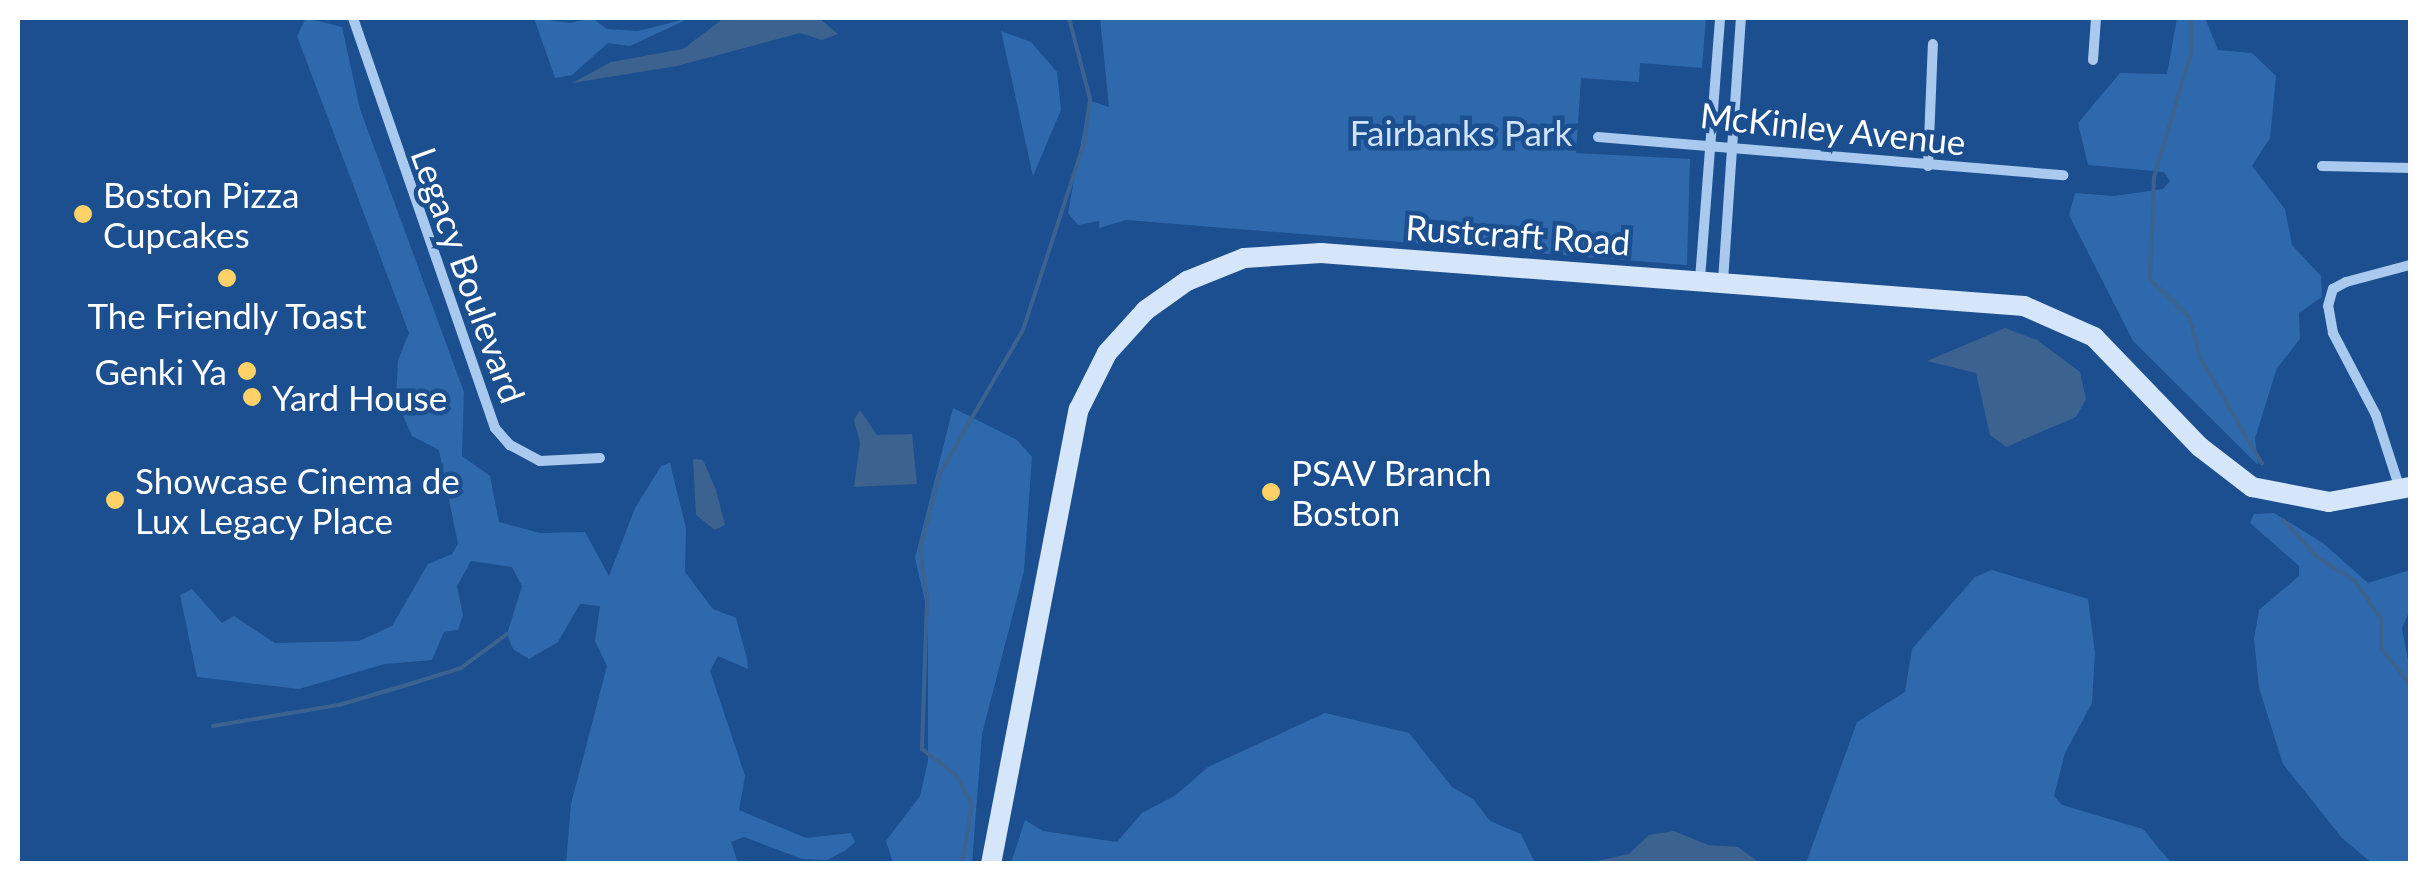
<!DOCTYPE html>
<style>
body{margin:0}
#map{position:relative;width:2428px;height:881px;overflow:hidden;background:#1b4f8f;font-family:Lato,sans-serif}
div>[style]{position:absolute}
[style*='--x']{left:calc(var(--x)*1px);top:calc(var(--y)*1px);width:calc(var(--w)*1px);rotate:calc(var(--a)*1deg)}
.green>*{inset:0;background:#2e69ad}
.water>*{inset:0;background:#3c6290}
.stream>*{height:4px;margin:-2px;padding:0 2px;transform-origin:2px;border-radius:2px;background:#3c6290}
.street>*{height:10px;margin:-5px;padding:0 5px;transform-origin:5px;border-radius:5px;background:#a9c9ee}
.secondary>*{height:20px;margin:-10px;padding:0 10px;transform-origin:10px;border-radius:10px;background:#d6e6fa}
.dots>*{width:28px;height:28px;translate:-50% -50%;box-sizing:border-box;border:5px solid #1b4f8f;border-radius:50%}
span{translate:-50% -50%;white-space:nowrap;text-align:center;line-height:1.15;-webkit-text-stroke:9px #1b4f8f;paint-order:stroke}
.street-label{font-size:35px;color:#fff}
.park-label{font-size:35px;color:#cfe3fa}
.poi-label{font-size:35px;color:#fff}
.left{translate:0 -50%;text-align:left}
.right{translate:-100% -50%;text-align:right}
.frame{position:absolute;inset:0;border:20px solid #fff;pointer-events:none}
</style>
<div id="map">
<div class="green">
<div style="clip-path:polygon(306px 18px,342px 27px,360px 109px,464px 392px,462px 456px,490px 476px,499px 522px,540px 533px,585px 532px,609px 576px,635px 508px,661px 466px,670px 463px,686px 528px,685px 572px,713px 609px,736px 618px,747px 659px,748px 669px,718px 656px,710px 671px,745px 776px,739px 810px,806px 838px,851px 833px,855px 842px,846px 850px,827px 860px,802px 859px,744px 837px,731px 842px,738px 863px,566px 863px,571px 804px,607px 666px,595px 641px,600px 606px,580px 604px,558px 642px,529px 659px,513px 649px,507px 634px,522px 586px,512px 567px,471px 561px,457px 586px,463px 615px,458px 630px,444px 632px,432px 660px,385px 664px,299px 689px,197px 677px,180px 595px,192px 589px,222px 623px,234px 616px,275px 643px,359px 641px,392px 626px,428px 564px,452px 554px,458px 544px,439px 450px,412px 436px,396px 400px,398px 360px,409px 333px,297px 36px)"></div>
<div style="clip-path:polygon(534px 18px,570px 23px,592px 18px,607px 29px,638px 31px,690px 18px,630px 46px,608px 43px,572px 75px,555px 78px)"></div>
<div style="clip-path:polygon(1100px 18px,1706px 18px,1702px 68px,1640px 63px,1639px 82px,1581px 78px,1576px 153px,1690px 159px,1687px 265px,1126px 220px,1099px 228px,1099px 221px,1078px 225px,1068px 213px,1087px 110px,1091px 101px,1109px 107px)"></div>
<div style="clip-path:polygon(2177px 18px,2205px 18px,2218px 50px,2252px 53px,2276px 76px,2270px 138px,2252px 166px,2285px 209px,2292px 245px,2321px 276px,2322px 297px,2299px 313px,2300px 339px,2277px 368px,2255px 438px,2258px 465px,2133px 341px,2069px 215px,2075px 193px,2114px 196px,2163px 189px,2170px 181px,2164px 172px,2088px 165px,2078px 123px,2120px 73px,2167px 74px)"></div>
<div style="clip-path:polygon(1001px 31px,1031px 42px,1057px 72px,1061px 110px,1033px 176px)"></div>
<div style="clip-path:polygon(953px 408px,1017px 440px,1032px 457px,1024px 571px,982px 734px,972px 863px,893px 863px,886px 841px,920px 796px,928px 761px,928px 614px,915px 558px)"></div>
<div style="clip-path:polygon(2274px 513px,2323px 543px,2368px 583px,2410px 570px,2410px 610px,2402px 628px,2410px 671px,2410px 863px,2372px 863px,2342px 838px,2283px 764px,2259px 688px,2254px 639px,2259px 610px,2299px 576px,2299px 566px,2250px 523px,2254px 514px)"></div>
<div style="clip-path:polygon(1992px 570px,2088px 599px,2095px 653px,2092px 703px,2065px 753px,2054px 796px,2062px 805px,2143px 829px,2171px 863px,1806px 863px,1857px 722px,1905px 692px,1912px 649px,1975px 577px)"></div>
<div style="clip-path:polygon(1325px 713px,1409px 733px,1452px 787px,1473px 799px,1490px 821px,1521px 834px,1535px 863px,1011px 863px,1025px 820px,1043px 831px,1117px 842px,1142px 813px,1176px 795px,1208px 767px)"></div>
</div>
<div class="water">
<div style="clip-path:polygon(724px 18px,819px 18px,838px 34px,822px 40px,800px 33px,677px 66px,572px 83px,611px 62px,683px 49px)"></div>
<div style="clip-path:polygon(2005px 328px,2037px 340px,2080px 372px,2086px 399px,2076px 417px,2006px 447px,1990px 435px,1976px 373px,1927px 361px)"></div>
<div style="clip-path:polygon(860px 410px,877px 435px,912px 434px,917px 484px,854px 487px,860px 443px,854px 420px)"></div>
<div style="clip-path:polygon(693px 459px,703px 460px,716px 490px,725px 525px,715px 530px,696px 515px)"></div>
<div style="clip-path:polygon(1674px 831px,1708px 845px,1738px 847px,1760px 863px,1588px 863px,1629px 854px,1649px 835px)"></div>
</div>
<div class="stream">
<div style="--x:2191;--y:18;--w:35;--a:90"></div>
<div style="--x:2191;--y:53;--w:129;--a:106.6"></div>
<div style="--x:2154;--y:177;--w:102;--a:92.2"></div>
<div style="--x:2150;--y:279;--w:54;--a:44.3"></div>
<div style="--x:2189;--y:317;--w:44;--a:74.1"></div>
<div style="--x:2201;--y:359;--w:121;--a:59.8"></div>
<div style="--x:2283;--y:520;--w:50;--a:47.4"></div>
<div style="--x:2317;--y:557;--w:45;--a:32.3"></div>
<div style="--x:2355;--y:581;--w:46;--a:55.6"></div>
<div style="--x:2381;--y:619;--w:29;--a:90"></div>
<div style="--x:2381;--y:648;--w:47;--a:51.9"></div>
<div style="--x:213;--y:726;--w:128;--a:-9.5"></div>
<div style="--x:339;--y:705;--w:74;--a:-16.5"></div>
<div style="--x:410;--y:684;--w:53;--a:-17.4"></div>
<div style="--x:461;--y:668;--w:57;--a:-36.5"></div>
<div style="--x:962;--y:864;--w:60;--a:-80.4"></div>
<div style="--x:972;--y:805;--w:34;--a:-118"></div>
<div style="--x:956;--y:775;--w:43;--a:-142.6"></div>
<div style="--x:922;--y:749;--w:151;--a:-88.1"></div>
<div style="--x:927;--y:598;--w:49;--a:-98.1"></div>
<div style="--x:920;--y:549;--w:79;--a:-75.3"></div>
<div style="--x:940;--y:473;--w:165;--a:-59.9"></div>
<div style="--x:1023;--y:330;--w:197;--a:-71.9"></div>
<div style="--x:1084;--y:143;--w:44;--a:-82.2"></div>
<div style="--x:1090;--y:99;--w:84;--a:-104.5"></div>
</div>
<div class="street">
<div style="--x:353;--y:18;--w:434;--a:70.9"></div>
<div style="--x:495;--y:428;--w:23;--a:49"></div>
<div style="--x:510;--y:445;--w:34;--a:28"></div>
<div style="--x:540;--y:461;--w:60;--a:-2.9"></div>
<div style="--x:2093;--y:60;--w:42;--a:-85.9"></div>
<div style="--x:1598;--y:137;--w:467;--a:4.7"></div>
<div style="--x:1928;--y:166;--w:122;--a:-87.7"></div>
<div style="--x:2322;--y:166;--w:88;--a:1.3"></div>
<div style="--x:1700;--y:279;--w:262;--a:-85.6"></div>
<div style="--x:1723;--y:281;--w:264;--a:-86.1"></div>
<div style="--x:2400;--y:489;--w:78;--a:-108"></div>
<div style="--x:2376;--y:415;--w:93;--a:-117.7"></div>
<div style="--x:2333;--y:333;--w:27;--a:-100"></div>
<div style="--x:2328;--y:306;--w:18;--a:-74"></div>
<div style="--x:2333;--y:289;--w:15;--a:-28"></div>
<div style="--x:2346;--y:282;--w:66;--a:-14.9"></div>
</div>
<div class="secondary">
<div style="--x:991;--y:864;--w:463;--a:-79.1"></div>
<div style="--x:1079;--y:409;--w:63;--a:-63.4"></div>
<div style="--x:1107;--y:353;--w:58;--a:-47.8"></div>
<div style="--x:1146;--y:310;--w:50;--a:-35.3"></div>
<div style="--x:1187;--y:281;--w:61;--a:-22"></div>
<div style="--x:1244;--y:258;--w:77;--a:-3.7"></div>
<div style="--x:1321;--y:253;--w:705;--a:4.31"></div>
<div style="--x:2024;--y:306;--w:77;--a:23.9"></div>
<div style="--x:2094;--y:337;--w:153;--a:46.1"></div>
<div style="--x:2200;--y:447;--w:66;--a:37.6"></div>
<div style="--x:2252;--y:487;--w:78;--a:11"></div>
<div style="--x:2329;--y:502;--w:82;--a:-10.5"></div>
</div>
<div class="dots">
<div style="left:83px;top:214px;background:#ffd166"></div>
<div style="left:227px;top:278px;background:#ffd166"></div>
<div style="left:247px;top:371px;background:#ffd166"></div>
<div style="left:252px;top:397px;background:#ffd166"></div>
<div style="left:1271px;top:492px;background:#ffd166"></div>
<div style="left:115px;top:500px;background:#ffd166"></div>
</div>
<div class="street-label">
<span style="left:1833px;top:128px;rotate:6deg">McKinley Avenue</span>
<span style="left:1518px;top:234px;rotate:4deg">Rustcraft Road</span>
<span style="left:469px;top:275px;rotate:70deg">Legacy Boulevard</span>
</div>
<div class="park-label">
<span style="left:1461px;top:132px">Fairbanks Park</span>
</div>
<div class="poi-label">
<span class="left" style="left:103px;top:214px">Boston Pizza<br>Cupcakes</span>
<span style="left:227px;top:315px">The Friendly Toast</span>
<span class="right" style="left:227px;top:371px">Genki Ya</span>
<span class="left" style="left:272px;top:397px">Yard House</span>
<span class="left" style="left:1291px;top:492px">PSAV Branch<br>Boston</span>
<span class="left" style="left:135px;top:500px">Showcase Cinema de<br>Lux Legacy Place</span>
</div>
<div class="frame"></div>
</div>
